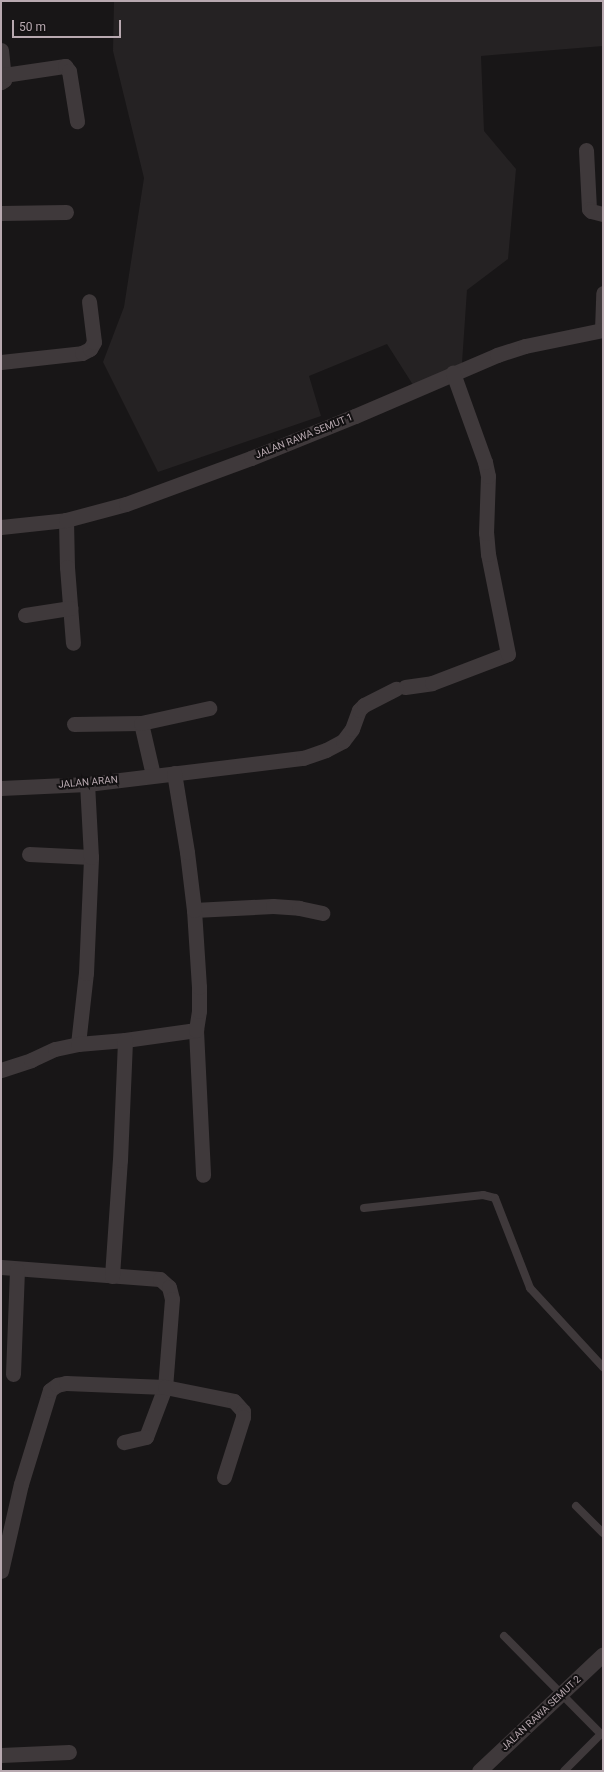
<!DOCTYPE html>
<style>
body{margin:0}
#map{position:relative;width:604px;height:1772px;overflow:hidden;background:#181617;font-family:Roboto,sans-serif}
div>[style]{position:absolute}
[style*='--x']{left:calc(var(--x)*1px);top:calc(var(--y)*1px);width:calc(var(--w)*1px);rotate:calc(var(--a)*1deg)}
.built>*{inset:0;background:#252223}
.service>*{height:8px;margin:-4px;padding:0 4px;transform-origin:4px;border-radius:4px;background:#3f393b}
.minor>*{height:15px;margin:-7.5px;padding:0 7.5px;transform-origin:7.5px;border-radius:7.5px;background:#3f393b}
span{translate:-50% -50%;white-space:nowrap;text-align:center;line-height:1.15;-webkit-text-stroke:4px #131112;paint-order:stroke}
.street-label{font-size:10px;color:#b8a9b0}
.frame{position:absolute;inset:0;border:2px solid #b8a9b0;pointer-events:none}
.scale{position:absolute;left:12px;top:20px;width:109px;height:18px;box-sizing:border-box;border:2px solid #b8a9b0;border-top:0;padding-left:5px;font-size:12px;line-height:14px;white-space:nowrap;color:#b8a9b0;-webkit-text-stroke:3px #131112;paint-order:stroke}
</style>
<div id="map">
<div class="built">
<div style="clip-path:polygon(114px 1px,603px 1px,603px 46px,481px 56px,484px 131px,516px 169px,508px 259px,467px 290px,462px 363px,415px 388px,387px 344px,309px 376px,321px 416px,158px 472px,103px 362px,124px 307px,144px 178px,113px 51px)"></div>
</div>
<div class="service">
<div style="--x:364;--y:1208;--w:120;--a:-6.2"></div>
<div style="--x:483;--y:1195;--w:12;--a:14"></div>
<div style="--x:495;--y:1198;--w:97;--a:68.7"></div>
<div style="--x:530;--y:1288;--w:108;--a:47.3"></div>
<div style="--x:576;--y:1506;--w:38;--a:45"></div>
<div style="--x:504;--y:1636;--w:138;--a:45.3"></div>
<div style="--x:601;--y:1734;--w:52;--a:135"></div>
</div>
<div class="minor">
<div style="--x:1;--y:50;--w:30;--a:84"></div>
<div style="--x:4;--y:80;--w:4;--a:146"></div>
<div style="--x:4;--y:75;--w:62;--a:-8.4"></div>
<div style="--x:65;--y:66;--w:6;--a:51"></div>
<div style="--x:69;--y:71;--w:51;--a:80.9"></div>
<div style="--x:586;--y:150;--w:59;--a:87.1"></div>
<div style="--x:589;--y:209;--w:3;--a:45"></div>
<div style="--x:591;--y:211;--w:12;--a:14"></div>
<div style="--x:1;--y:213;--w:65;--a:-0.9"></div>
<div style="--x:602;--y:330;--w:37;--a:-88"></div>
<div style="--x:1;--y:362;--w:81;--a:-6.3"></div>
<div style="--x:82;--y:353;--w:9;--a:-27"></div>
<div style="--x:90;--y:349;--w:8;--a:-60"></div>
<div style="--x:94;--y:342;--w:41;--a:-97"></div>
<div style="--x:66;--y:520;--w:47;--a:88.8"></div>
<div style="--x:67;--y:567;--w:76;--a:85.5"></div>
<div style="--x:1;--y:527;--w:65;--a:-6.1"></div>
<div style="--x:66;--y:520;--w:62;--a:-14.9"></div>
<div style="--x:126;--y:504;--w:133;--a:-20.2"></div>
<div style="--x:251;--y:458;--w:112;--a:-22"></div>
<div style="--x:355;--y:416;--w:155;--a:-23.2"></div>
<div style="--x:497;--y:355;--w:29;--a:-18"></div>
<div style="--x:525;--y:346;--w:80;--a:-11.6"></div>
<div style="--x:25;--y:615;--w:46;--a:-8.8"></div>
<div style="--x:405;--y:687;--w:27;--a:-8"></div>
<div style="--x:432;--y:683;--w:81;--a:-20.9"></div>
<div style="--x:508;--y:654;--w:102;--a:-101.3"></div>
<div style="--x:488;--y:554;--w:21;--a:-95"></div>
<div style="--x:486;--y:533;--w:57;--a:-88"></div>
<div style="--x:488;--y:476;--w:14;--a:-102"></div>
<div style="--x:485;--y:462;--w:95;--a:-109.8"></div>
<div style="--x:74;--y:724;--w:67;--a:-0.9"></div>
<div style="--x:153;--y:775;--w:53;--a:-103"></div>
<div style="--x:141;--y:723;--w:70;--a:-12.4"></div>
<div style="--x:1;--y:788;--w:86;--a:-2.7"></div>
<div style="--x:87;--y:784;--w:218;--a:-6.9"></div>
<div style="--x:303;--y:758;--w:24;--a:-19"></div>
<div style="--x:326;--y:750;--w:19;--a:-28"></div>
<div style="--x:343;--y:741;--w:15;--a:-53"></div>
<div style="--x:352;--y:729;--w:20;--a:-70"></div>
<div style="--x:359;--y:710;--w:7;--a:-45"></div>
<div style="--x:364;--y:705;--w:36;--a:-27"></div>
<div style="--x:29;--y:854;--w:62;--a:2.8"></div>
<div style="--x:194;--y:910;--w:79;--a:-2.9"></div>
<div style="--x:273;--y:906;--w:26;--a:4"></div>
<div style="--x:299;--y:908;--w:24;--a:12"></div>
<div style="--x:196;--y:1030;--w:145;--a:87.2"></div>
<div style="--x:78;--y:1044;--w:71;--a:-83.6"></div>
<div style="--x:86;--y:973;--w:116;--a:-87.5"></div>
<div style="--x:91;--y:857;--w:73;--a:-93.1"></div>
<div style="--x:1;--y:1070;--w:32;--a:-18"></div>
<div style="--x:31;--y:1060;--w:26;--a:-25"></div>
<div style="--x:55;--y:1049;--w:24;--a:-12"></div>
<div style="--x:78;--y:1044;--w:47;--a:-4.9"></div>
<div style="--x:125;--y:1040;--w:72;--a:-8"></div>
<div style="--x:196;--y:1030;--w:19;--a:-81"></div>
<div style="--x:199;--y:1011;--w:24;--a:-90"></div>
<div style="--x:199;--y:987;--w:77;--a:-93.7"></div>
<div style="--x:194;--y:910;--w:58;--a:-96.9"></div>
<div style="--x:187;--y:852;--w:80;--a:-99.3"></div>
<div style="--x:1;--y:1267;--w:159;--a:4.3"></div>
<div style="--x:160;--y:1279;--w:12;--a:42"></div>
<div style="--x:169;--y:1287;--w:12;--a:76"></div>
<div style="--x:172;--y:1299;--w:88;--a:94.5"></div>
<div style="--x:165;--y:1387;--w:53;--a:110.8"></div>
<div style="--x:146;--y:1437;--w:23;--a:167"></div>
<div style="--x:112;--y:1276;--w:116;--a:-86.1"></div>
<div style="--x:120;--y:1160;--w:120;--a:-87.6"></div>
<div style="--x:13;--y:1374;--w:104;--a:-87.8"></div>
<div style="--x:1;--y:1571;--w:89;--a:-77.1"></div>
<div style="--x:21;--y:1484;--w:98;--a:-72.9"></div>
<div style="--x:50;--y:1390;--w:9;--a:-36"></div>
<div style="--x:57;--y:1385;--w:9;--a:-13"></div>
<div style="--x:66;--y:1383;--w:99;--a:2.3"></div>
<div style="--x:165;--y:1387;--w:70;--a:11.5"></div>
<div style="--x:234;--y:1401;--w:13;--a:48"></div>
<div style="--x:243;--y:1411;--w:6;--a:90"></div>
<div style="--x:243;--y:1417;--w:63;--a:107.6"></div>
<div style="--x:1;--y:1755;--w:68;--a:-2.5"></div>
<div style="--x:479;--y:1771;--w:170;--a:-43.3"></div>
</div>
<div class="street-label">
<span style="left:304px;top:436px;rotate:-22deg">JALAN RAWA SEMUT 1</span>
<span style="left:88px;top:782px;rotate:-5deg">JALAN ARAN</span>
<span style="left:541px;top:1713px;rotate:-43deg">JALAN RAWA SEMUT 2</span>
</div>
<div class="frame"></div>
<div class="scale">50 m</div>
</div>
